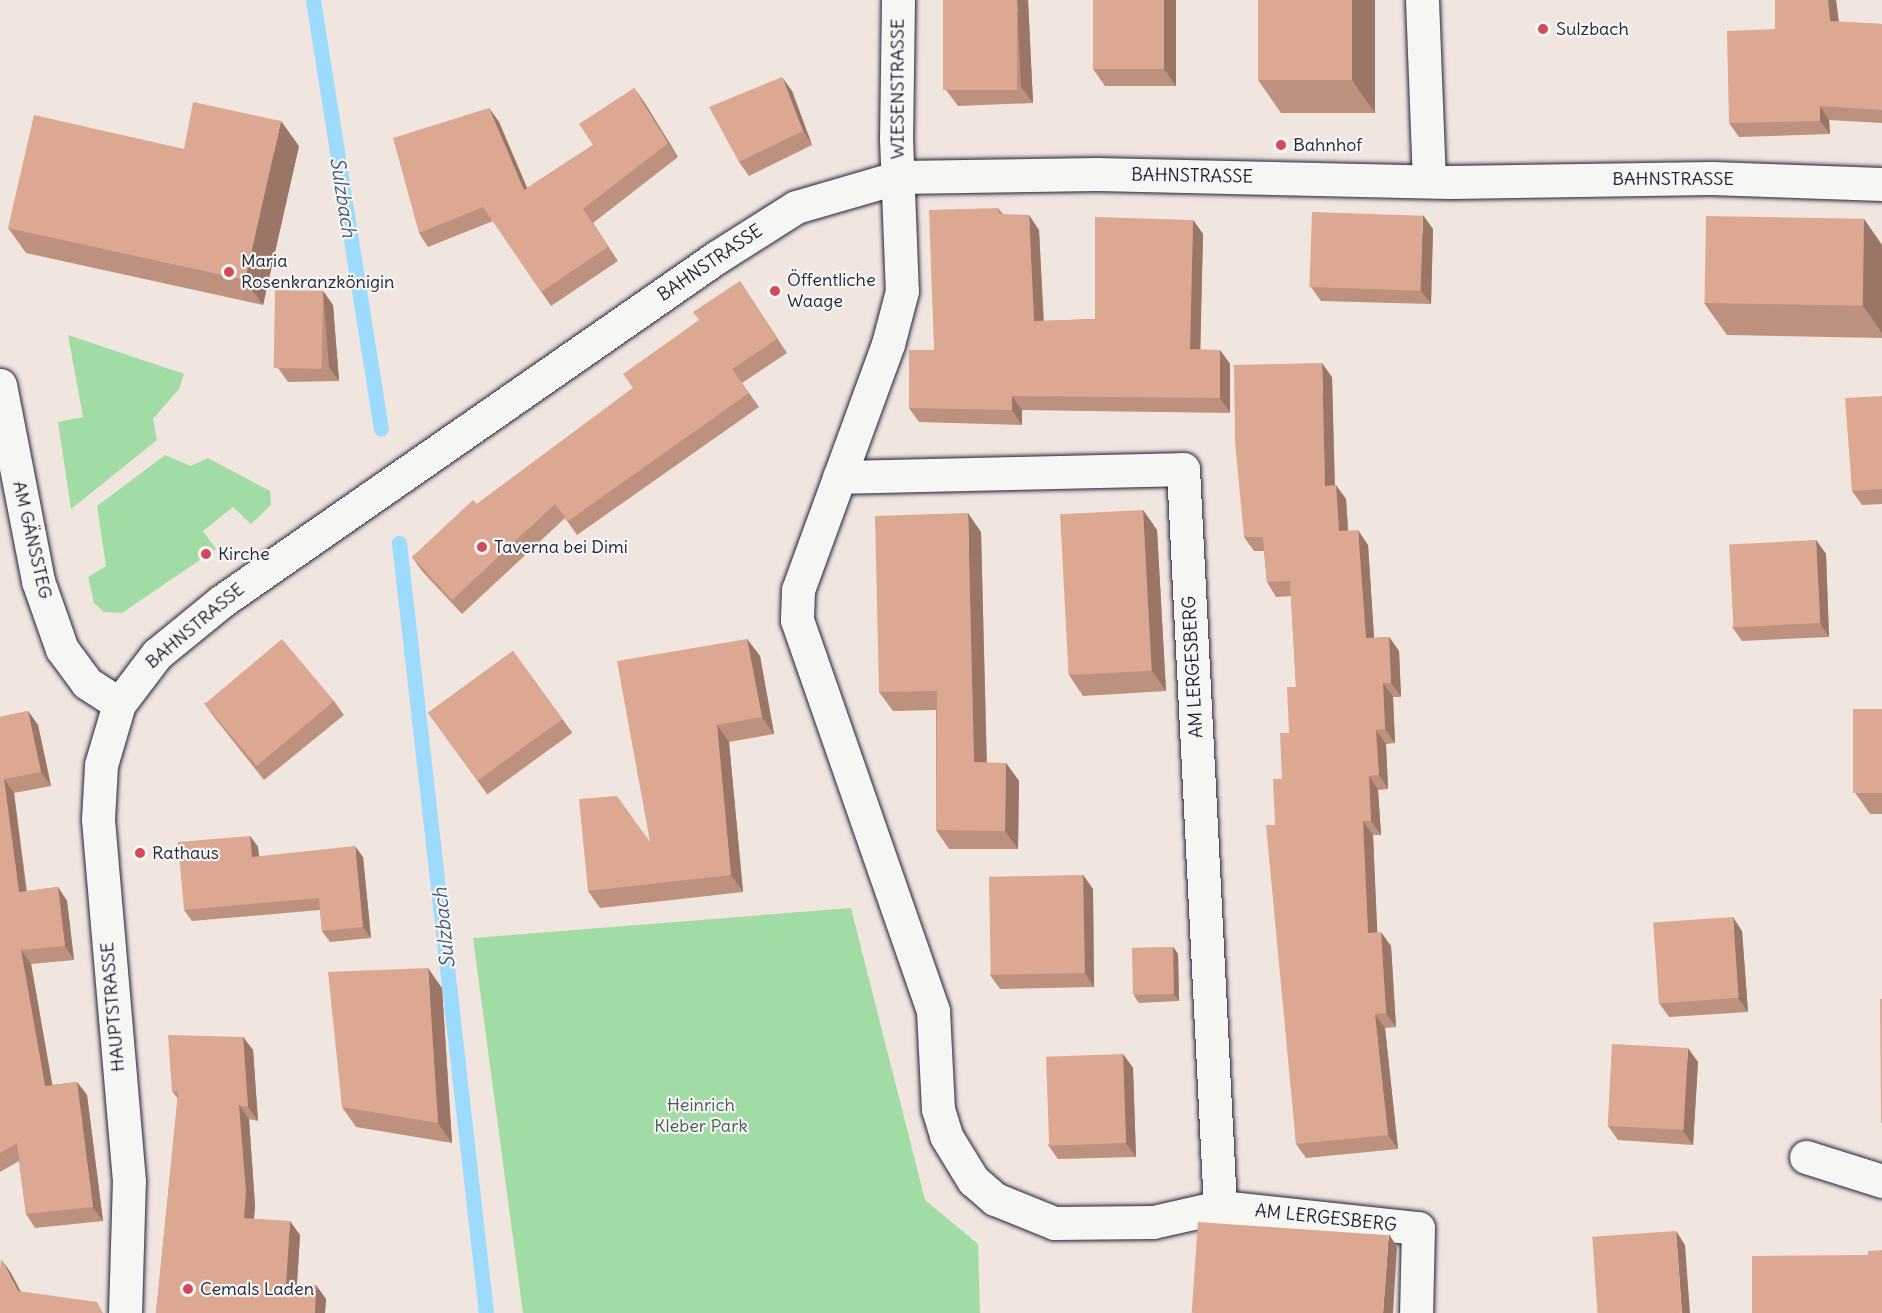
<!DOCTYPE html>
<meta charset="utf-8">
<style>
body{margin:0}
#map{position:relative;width:1882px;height:1313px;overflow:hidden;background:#f1e6df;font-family:Delius,sans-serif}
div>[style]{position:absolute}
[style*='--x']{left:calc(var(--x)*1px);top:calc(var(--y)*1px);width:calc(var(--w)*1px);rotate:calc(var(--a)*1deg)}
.green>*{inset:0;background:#a0dca3}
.stream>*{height:15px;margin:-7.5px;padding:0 7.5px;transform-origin:7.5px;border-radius:7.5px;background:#9cdafe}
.roads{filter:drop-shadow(0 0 2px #22223b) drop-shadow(0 0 2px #22223b)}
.minor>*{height:33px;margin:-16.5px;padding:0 16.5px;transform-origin:16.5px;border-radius:16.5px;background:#f6f6f2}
.tertiary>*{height:33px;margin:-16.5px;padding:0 16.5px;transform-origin:16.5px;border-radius:16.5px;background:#f6f6f2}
.wall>*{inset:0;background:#be907e;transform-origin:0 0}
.shaded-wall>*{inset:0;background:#9b7666}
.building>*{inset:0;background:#dda892;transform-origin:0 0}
.dots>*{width:16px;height:16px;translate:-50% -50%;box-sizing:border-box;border:3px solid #f6f6f2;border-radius:50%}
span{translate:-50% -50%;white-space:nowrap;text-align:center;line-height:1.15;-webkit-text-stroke:4.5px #f6f6f2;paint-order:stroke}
.poi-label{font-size:18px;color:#22223b}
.left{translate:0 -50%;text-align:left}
.street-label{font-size:18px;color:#22223b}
.park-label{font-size:18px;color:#485a5a}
.water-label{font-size:20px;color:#475976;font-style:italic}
</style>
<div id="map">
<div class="green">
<div style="clip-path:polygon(68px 335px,184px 374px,179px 389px,153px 419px,157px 440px,71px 509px,58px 422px,83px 417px)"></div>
<div style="clip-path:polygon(165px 455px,191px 466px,208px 458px,270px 491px,271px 505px,251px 524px,233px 507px,203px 531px,216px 549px,122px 613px,104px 612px,94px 603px,88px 577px,106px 566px,97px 506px)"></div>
<div style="clip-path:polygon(851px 908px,925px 1200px,978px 1244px,980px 1313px,523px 1313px,473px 938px)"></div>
</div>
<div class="stream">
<div style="--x:313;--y:0;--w:434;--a:81"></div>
<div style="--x:399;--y:543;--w:775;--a:83.55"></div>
</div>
<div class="roads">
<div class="minor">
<div style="--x:898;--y:0;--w:138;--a:90.8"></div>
<div style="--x:896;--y:138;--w:153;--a:87.8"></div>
<div style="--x:902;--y:291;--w:55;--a:104.8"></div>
<div style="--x:888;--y:344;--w:262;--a:110.1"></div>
<div style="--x:798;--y:590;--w:30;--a:92"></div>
<div style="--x:797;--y:620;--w:414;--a:70.8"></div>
<div style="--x:933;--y:1011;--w:98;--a:87.1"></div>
<div style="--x:938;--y:1109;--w:28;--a:73"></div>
<div style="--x:946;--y:1136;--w:52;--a:58.5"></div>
<div style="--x:973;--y:1180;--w:29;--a:41"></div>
<div style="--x:995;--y:1199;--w:64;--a:22.1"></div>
<div style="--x:1054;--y:1223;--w:99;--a:-0.6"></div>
<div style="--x:1153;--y:1222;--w:69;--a:-12.6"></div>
<div style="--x:1220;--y:1207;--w:199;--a:6.1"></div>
<div style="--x:1418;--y:1228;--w:85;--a:91.3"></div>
<div style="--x:1422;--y:0;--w:180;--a:87.8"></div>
<div style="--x:0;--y:385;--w:200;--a:79"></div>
<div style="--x:38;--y:581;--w:72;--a:70.6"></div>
<div style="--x:62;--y:649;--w:42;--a:53.7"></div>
<div style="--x:87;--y:683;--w:38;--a:33"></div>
<div style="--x:839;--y:477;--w:344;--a:-1.3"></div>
<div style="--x:1183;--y:469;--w:739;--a:87.13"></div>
<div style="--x:1806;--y:1157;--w:80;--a:17.5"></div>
</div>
<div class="tertiary">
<div style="--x:125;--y:1313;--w:132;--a:-88.3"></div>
<div style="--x:129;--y:1181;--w:363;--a:-94.9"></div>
<div style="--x:98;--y:819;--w:54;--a:-86.8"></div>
<div style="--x:101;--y:765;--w:64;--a:-73.6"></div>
<div style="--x:119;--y:704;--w:63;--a:-52.8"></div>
<div style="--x:157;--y:654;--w:84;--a:-39.2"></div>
<div style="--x:222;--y:601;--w:603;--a:-34.8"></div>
<div style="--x:717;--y:257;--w:93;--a:-32.3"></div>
<div style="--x:796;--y:207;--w:107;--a:-16.2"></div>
<div style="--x:899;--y:177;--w:198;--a:-0.9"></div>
<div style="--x:1097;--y:174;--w:353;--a:1.3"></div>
<div style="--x:1450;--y:182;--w:261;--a:-0.9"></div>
<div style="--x:1711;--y:178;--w:171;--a:2"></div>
</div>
</div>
<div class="wall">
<div style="clip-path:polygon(1028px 0,1033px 103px,958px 106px,946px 90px)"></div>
<div style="clip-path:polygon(1093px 0,1176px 0,1176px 86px,1105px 86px,1093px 69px)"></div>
<div style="clip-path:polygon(1375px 0,1375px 113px,1281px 113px,1258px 80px)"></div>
<div style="clip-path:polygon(1775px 0,1836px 0,1839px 22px,1882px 24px,1882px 123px,1829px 120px,1830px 134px,1739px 137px,1729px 123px,1775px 29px)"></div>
<div style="clip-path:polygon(634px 88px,644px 102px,678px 157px,593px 223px,618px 261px,551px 306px,493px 221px,428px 247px,419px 233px,489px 108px,499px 122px,527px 188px,593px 145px)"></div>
<div style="clip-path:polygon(792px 91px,812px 145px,749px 176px,739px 162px)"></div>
<div style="clip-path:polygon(299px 146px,263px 305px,26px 253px,8px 228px)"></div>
<div style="clip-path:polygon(998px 208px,1003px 214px,1039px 230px,1044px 321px,1095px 319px,1193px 220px,1203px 234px,1200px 350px,1220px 350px,1230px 364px,1230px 413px,1022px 410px,1022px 425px,919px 422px,909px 408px)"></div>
<div style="clip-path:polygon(1864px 219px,1882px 245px,1882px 338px,1727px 335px,1704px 303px)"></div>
<div style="clip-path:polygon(1433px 229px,1431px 304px,1321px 301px,1311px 287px)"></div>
<div style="clip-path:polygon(740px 281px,787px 353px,742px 383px,759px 407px,577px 535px,565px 518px,462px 614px,422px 571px,412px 557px,477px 504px,633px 388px)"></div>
<div style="clip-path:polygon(323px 291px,333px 305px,339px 381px,288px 382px,278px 368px)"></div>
<div style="clip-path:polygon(1332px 377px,1335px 485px,1346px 499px,1348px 531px,1368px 545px,1374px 638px,1389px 637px,1399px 651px,1401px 697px,1393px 697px,1395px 743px,1386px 744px,1388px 789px,1378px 790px,1381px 835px,1373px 835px,1377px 932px,1391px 946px,1396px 1027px,1385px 1028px,1398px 1149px,1306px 1158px,1296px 1144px,1275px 825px,1296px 687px,1291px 596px,1276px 597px,1267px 582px,1264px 551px,1254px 551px,1244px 537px)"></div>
<div style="clip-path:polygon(1882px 396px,1882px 504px,1862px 505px,1852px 491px)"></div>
<div style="clip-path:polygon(1143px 510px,1157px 530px,1166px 691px,1083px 696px,1069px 675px)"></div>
<div style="clip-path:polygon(981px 532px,987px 763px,1006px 763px,1019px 781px,1018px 849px,949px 849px,936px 830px,936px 710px,893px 711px,879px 692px)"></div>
<div style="clip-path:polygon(1816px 540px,1826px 554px,1829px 637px,1742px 641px,1732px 627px)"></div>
<div style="clip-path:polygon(747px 639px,760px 656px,774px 734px,729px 742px,743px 892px,600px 908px,588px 891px,650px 842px)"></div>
<div style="left:513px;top:651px;width:101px;height:105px;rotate:54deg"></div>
<div style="clip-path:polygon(334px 701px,344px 715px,264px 780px,214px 717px,204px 703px)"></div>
<div style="clip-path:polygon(1882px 709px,1882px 814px,1870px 814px,1856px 794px)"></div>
<div style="clip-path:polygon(28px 711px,38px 725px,51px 786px,14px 793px,27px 891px,58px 887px,67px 901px,74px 960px,31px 964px,52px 1085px,77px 1082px,87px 1095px,103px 1221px,35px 1228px,26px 1214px,19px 1161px,0 1172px,0 717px)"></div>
<div style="clip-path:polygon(250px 836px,258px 847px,259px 856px,363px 857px,371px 938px,330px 942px,322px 931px,320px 910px,192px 921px,184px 910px)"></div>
<div style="clip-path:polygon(1083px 875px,1093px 889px,1094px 987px,1000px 989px,990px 975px)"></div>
<div style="clip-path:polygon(1742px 931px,1748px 1012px,1669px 1017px,1659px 1003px)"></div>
<div style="clip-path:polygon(1173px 947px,1178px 954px,1179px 1001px,1139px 1003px,1134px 996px)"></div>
<div style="clip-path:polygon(442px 988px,452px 1143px,356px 1127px,342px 1107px)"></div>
<div style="clip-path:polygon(243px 1037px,253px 1050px,258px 1121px,249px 1119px,255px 1206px,254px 1219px,300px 1235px,297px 1284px,326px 1299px,325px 1313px,156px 1313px,178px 1099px,172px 1091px)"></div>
<div style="clip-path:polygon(1123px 1054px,1133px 1068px,1136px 1157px,1058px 1159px,1048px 1145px)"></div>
<div style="clip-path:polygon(1698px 1062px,1693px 1145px,1618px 1140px,1608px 1126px)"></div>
</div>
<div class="shaded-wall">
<div style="clip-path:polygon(1017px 0,1028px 0,1033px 103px,1021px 87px)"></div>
<div style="clip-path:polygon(1164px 0,1176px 0,1176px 86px,1164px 69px)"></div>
<div style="clip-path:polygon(1352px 0,1375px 0,1375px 113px,1352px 80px)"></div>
<div style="clip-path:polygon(1828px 0,1836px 0,1840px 35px,1830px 21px)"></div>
<div style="clip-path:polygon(782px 77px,792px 91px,812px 145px,803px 131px)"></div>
<div style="clip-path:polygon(634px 88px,644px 102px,678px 157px,668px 143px)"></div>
<div style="clip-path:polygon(1820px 106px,1829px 120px,1830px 134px,1820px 121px)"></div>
<div style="clip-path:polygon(489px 108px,499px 122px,534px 204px,524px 190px)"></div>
<div style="clip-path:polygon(281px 121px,299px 146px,263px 305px,245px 280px)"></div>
<div style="clip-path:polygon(1029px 215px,1039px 230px,1044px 335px,1034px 321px)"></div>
<div style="clip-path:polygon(1423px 215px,1433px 229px,1431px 304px,1421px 290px)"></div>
<div style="clip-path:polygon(1864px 219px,1882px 245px,1882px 333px,1863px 306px)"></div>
<div style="clip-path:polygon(1193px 220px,1203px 234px,1200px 364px,1190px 349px)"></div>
<div style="clip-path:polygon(323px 291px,333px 305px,339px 381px,329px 367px)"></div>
<div style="clip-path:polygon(1220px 350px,1230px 364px,1230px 413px,1220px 398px)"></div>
<div style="clip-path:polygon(1322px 363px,1332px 377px,1335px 500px,1325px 486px)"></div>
<div style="clip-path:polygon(1012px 396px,1022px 410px,1022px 425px,1012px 410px)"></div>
<div style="clip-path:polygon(1336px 485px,1346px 499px,1349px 545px,1339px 531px)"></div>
<div style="clip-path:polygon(1143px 510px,1157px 530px,1166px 691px,1152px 671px)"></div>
<div style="clip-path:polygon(968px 513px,981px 532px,987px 781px,974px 762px)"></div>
<div style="clip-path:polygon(1358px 530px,1368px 545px,1375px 652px,1366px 638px)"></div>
<div style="clip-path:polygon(1816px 540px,1826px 554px,1829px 637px,1820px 623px)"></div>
<div style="clip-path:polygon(1389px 637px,1399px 651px,1401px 697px,1391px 683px)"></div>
<div style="clip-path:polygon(747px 639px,760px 656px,774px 734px,762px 717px)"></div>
<div style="clip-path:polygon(1383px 683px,1393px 697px,1395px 743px,1385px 729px)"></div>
<div style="clip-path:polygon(28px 711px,38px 725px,51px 786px,41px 772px)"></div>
<div style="clip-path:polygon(717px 725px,729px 742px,743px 892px,731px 875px)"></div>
<div style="clip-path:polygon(1376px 730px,1386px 744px,1388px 789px,1379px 775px)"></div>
<div style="clip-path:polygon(1006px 763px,1019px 781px,1018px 849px,1005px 831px)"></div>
<div style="clip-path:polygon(1369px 776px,1378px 790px,1381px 835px,1371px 821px)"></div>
<div style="clip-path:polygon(4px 779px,14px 793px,28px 906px,19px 892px)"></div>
<div style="clip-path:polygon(1363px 821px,1373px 835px,1378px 947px,1368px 933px)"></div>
<div style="clip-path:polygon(250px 836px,258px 847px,260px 868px,252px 857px)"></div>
<div style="clip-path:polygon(355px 846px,363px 857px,371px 938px,363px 927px)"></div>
<div style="clip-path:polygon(1083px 875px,1093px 889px,1094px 987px,1085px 973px)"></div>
<div style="clip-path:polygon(58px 887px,67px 901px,74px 960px,65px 946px)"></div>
<div style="clip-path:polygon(1733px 917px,1742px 931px,1748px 1012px,1738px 998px)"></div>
<div style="clip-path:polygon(1381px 932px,1391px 946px,1396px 1027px,1386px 1013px)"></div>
<div style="clip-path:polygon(1173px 947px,1178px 954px,1179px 1001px,1174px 994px)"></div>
<div style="clip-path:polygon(21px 950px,31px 964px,55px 1100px,45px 1086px)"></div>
<div style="clip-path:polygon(428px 968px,442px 988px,452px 1143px,438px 1123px)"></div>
<div style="clip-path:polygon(1375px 1014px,1385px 1028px,1398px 1149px,1388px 1135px)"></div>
<div style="clip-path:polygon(243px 1037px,253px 1050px,258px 1121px,248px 1107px)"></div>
<div style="clip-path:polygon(1688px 1048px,1698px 1062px,1693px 1145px,1683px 1131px)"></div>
<div style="clip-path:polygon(1123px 1054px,1133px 1068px,1136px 1157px,1126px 1143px)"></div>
<div style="clip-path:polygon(77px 1082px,87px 1095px,103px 1221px,93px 1207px)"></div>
<div style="clip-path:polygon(239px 1105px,249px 1119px,255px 1206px,253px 1232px,244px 1218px)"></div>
<div style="clip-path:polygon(290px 1221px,300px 1235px,296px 1298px,286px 1284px)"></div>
<div style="clip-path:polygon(1676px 1231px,1685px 1245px,1690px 1313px,1682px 1313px)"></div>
<div style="clip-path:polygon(1389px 1234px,1397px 1247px,1393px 1313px,1383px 1313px)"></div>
<div style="clip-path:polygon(1px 1259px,11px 1273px,28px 1305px,18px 1291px)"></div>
<div style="clip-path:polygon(316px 1285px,326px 1299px,325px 1313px,315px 1313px)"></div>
</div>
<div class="building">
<div style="left:943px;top:0;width:74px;height:90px"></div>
<div style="left:1093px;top:0;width:71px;height:69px"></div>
<div style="left:1258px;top:0;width:94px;height:80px"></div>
<div style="clip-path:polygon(1775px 0,1828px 0,1830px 21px,1882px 24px,1882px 110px,1820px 106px,1820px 121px,1729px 123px,1727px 31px,1775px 29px)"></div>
<div style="clip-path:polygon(782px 77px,803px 131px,739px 162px,709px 107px)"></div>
<div style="clip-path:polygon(634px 88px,668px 143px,583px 209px,608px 247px,541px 292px,483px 207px,419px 233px,393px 138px,489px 108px,524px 190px,593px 145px,579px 124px)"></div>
<div style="clip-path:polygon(193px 102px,281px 121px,245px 280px,8px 228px,34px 115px,184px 149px)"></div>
<div style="clip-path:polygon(998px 208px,999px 214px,1029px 215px,1034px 321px,1095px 319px,1095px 217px,1193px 220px,1190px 349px,1220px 350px,1220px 398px,1012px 396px,1012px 410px,909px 408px,909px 350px,934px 350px,929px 210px)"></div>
<div style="left:1312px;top:212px;width:111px;height:75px;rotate:2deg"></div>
<div style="left:1706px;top:216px;width:158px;height:87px;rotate:1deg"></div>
<div style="clip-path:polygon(740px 281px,777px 339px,732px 369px,749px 393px,568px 521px,555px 504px,452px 600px,412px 557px,473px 500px,477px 504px,633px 388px,623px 374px,699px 320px,693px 312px)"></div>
<div style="left:275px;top:290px;width:48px;height:78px;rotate:1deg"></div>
<div style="clip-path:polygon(1322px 363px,1325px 486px,1336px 485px,1339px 531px,1358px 530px,1366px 638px,1389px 637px,1391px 683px,1383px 683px,1385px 729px,1376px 730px,1379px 775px,1369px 776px,1371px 821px,1363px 821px,1368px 933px,1381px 932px,1386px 1013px,1375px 1014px,1388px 1135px,1296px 1144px,1266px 825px,1275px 825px,1273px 779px,1282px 779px,1280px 733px,1289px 733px,1287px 687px,1296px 687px,1290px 581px,1267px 582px,1263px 537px,1244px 537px,1235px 442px,1234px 365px)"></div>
<div style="clip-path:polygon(1882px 396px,1882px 489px,1852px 491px,1845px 398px)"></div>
<div style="left:1143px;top:510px;width:161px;height:83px;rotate:87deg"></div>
<div style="clip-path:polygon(968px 513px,974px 762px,1006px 763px,1005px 831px,936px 830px,937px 691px,879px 692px,875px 516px)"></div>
<div style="left:1816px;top:540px;width:83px;height:87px;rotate:87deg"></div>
<div style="left:282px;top:639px;width:81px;height:101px;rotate:50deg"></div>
<div style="clip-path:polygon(747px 639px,762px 717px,717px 725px,731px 875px,588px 891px,579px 799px,617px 796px,650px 842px,617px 661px)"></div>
<div style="left:513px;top:651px;width:84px;height:105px;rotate:54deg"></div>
<div style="left:1882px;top:709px;width:84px;height:29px;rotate:90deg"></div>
<div style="clip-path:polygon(28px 711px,41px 772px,4px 779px,19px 892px,58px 887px,65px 946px,21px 950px,45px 1086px,77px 1082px,93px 1207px,26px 1214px,17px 1143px,0 1153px,0 717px)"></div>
<div style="clip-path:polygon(250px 836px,252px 857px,355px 846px,363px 927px,322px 931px,319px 898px,184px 910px,178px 842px)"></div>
<div style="left:1083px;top:875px;width:98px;height:94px;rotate:89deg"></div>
<div style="left:1733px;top:917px;width:81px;height:80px;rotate:86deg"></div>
<div style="left:1173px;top:947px;width:47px;height:41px;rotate:89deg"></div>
<div style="clip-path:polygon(428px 968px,438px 1123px,342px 1107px,328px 972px)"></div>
<div style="clip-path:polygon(1880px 999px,1882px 999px,1882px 1123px,1881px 1123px)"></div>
<div style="clip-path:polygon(168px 1035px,243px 1037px,248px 1107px,239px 1105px,246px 1192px,244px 1218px,290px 1221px,286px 1284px,316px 1285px,315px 1313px,156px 1313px,178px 1092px,172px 1091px)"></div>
<div style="left:1612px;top:1044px;width:76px;height:82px;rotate:3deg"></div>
<div style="left:1123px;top:1054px;width:89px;height:77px;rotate:88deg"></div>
<div style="left:1198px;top:1222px;width:191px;height:91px;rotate:4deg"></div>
<div style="left:1676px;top:1231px;width:82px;height:84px;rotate:86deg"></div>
<div style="clip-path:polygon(1882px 1250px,1882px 1313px,1752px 1313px,1752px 1256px,1868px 1255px,1868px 1251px)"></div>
<div style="clip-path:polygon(1px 1259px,18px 1291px,97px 1302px,103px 1313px,0 1313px,0 1270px)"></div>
</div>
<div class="dots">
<div style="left:1543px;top:29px;background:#d1495b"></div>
<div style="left:1281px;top:145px;background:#d1495b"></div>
<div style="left:229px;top:272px;background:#d1495b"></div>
<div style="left:775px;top:291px;background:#d1495b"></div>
<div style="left:482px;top:547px;background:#d1495b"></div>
<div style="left:206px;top:554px;background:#d1495b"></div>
<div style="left:140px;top:853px;background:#d1495b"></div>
<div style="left:188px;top:1289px;background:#d1495b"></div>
</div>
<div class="poi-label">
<span class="left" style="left:1556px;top:29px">Sulzbach</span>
<span class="left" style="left:1293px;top:145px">Bahnhof</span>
<span class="left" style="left:241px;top:272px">Maria<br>Rosenkranzkönigin</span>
<span class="left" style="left:787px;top:291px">Öffentliche<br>Waage</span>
<span class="left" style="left:494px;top:547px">Taverna bei Dimi</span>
<span class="left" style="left:218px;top:554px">Kirche</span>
<span class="left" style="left:152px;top:853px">Rathaus</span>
<span class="left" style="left:200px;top:1289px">Cemals Laden</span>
</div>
<div class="street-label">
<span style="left:898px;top:89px;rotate:-90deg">WIESENSTRASSE</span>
<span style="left:1192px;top:176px;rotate:1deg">BAHNSTRASSE</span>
<span style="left:1673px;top:179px">BAHNSTRASSE</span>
<span style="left:710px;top:263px;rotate:-34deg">BAHNSTRASSE</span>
<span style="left:32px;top:540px;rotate:77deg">AM GÄNSSTEG</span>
<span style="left:195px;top:626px;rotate:-40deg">BAHNSTRASSE</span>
<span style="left:1193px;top:667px;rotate:-93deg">AM LERGESBERG</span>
<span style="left:113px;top:1007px;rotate:-95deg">HAUPTSTRASSE</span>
<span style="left:1326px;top:1218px;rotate:6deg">AM LERGESBERG</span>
</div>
<div class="park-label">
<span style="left:701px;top:1116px">Heinrich<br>Kleber Park</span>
</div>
<div class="water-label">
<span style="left:344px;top:197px;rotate:81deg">Sulzbach</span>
<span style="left:443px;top:928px;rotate:-96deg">Sulzbach</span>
</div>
</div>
